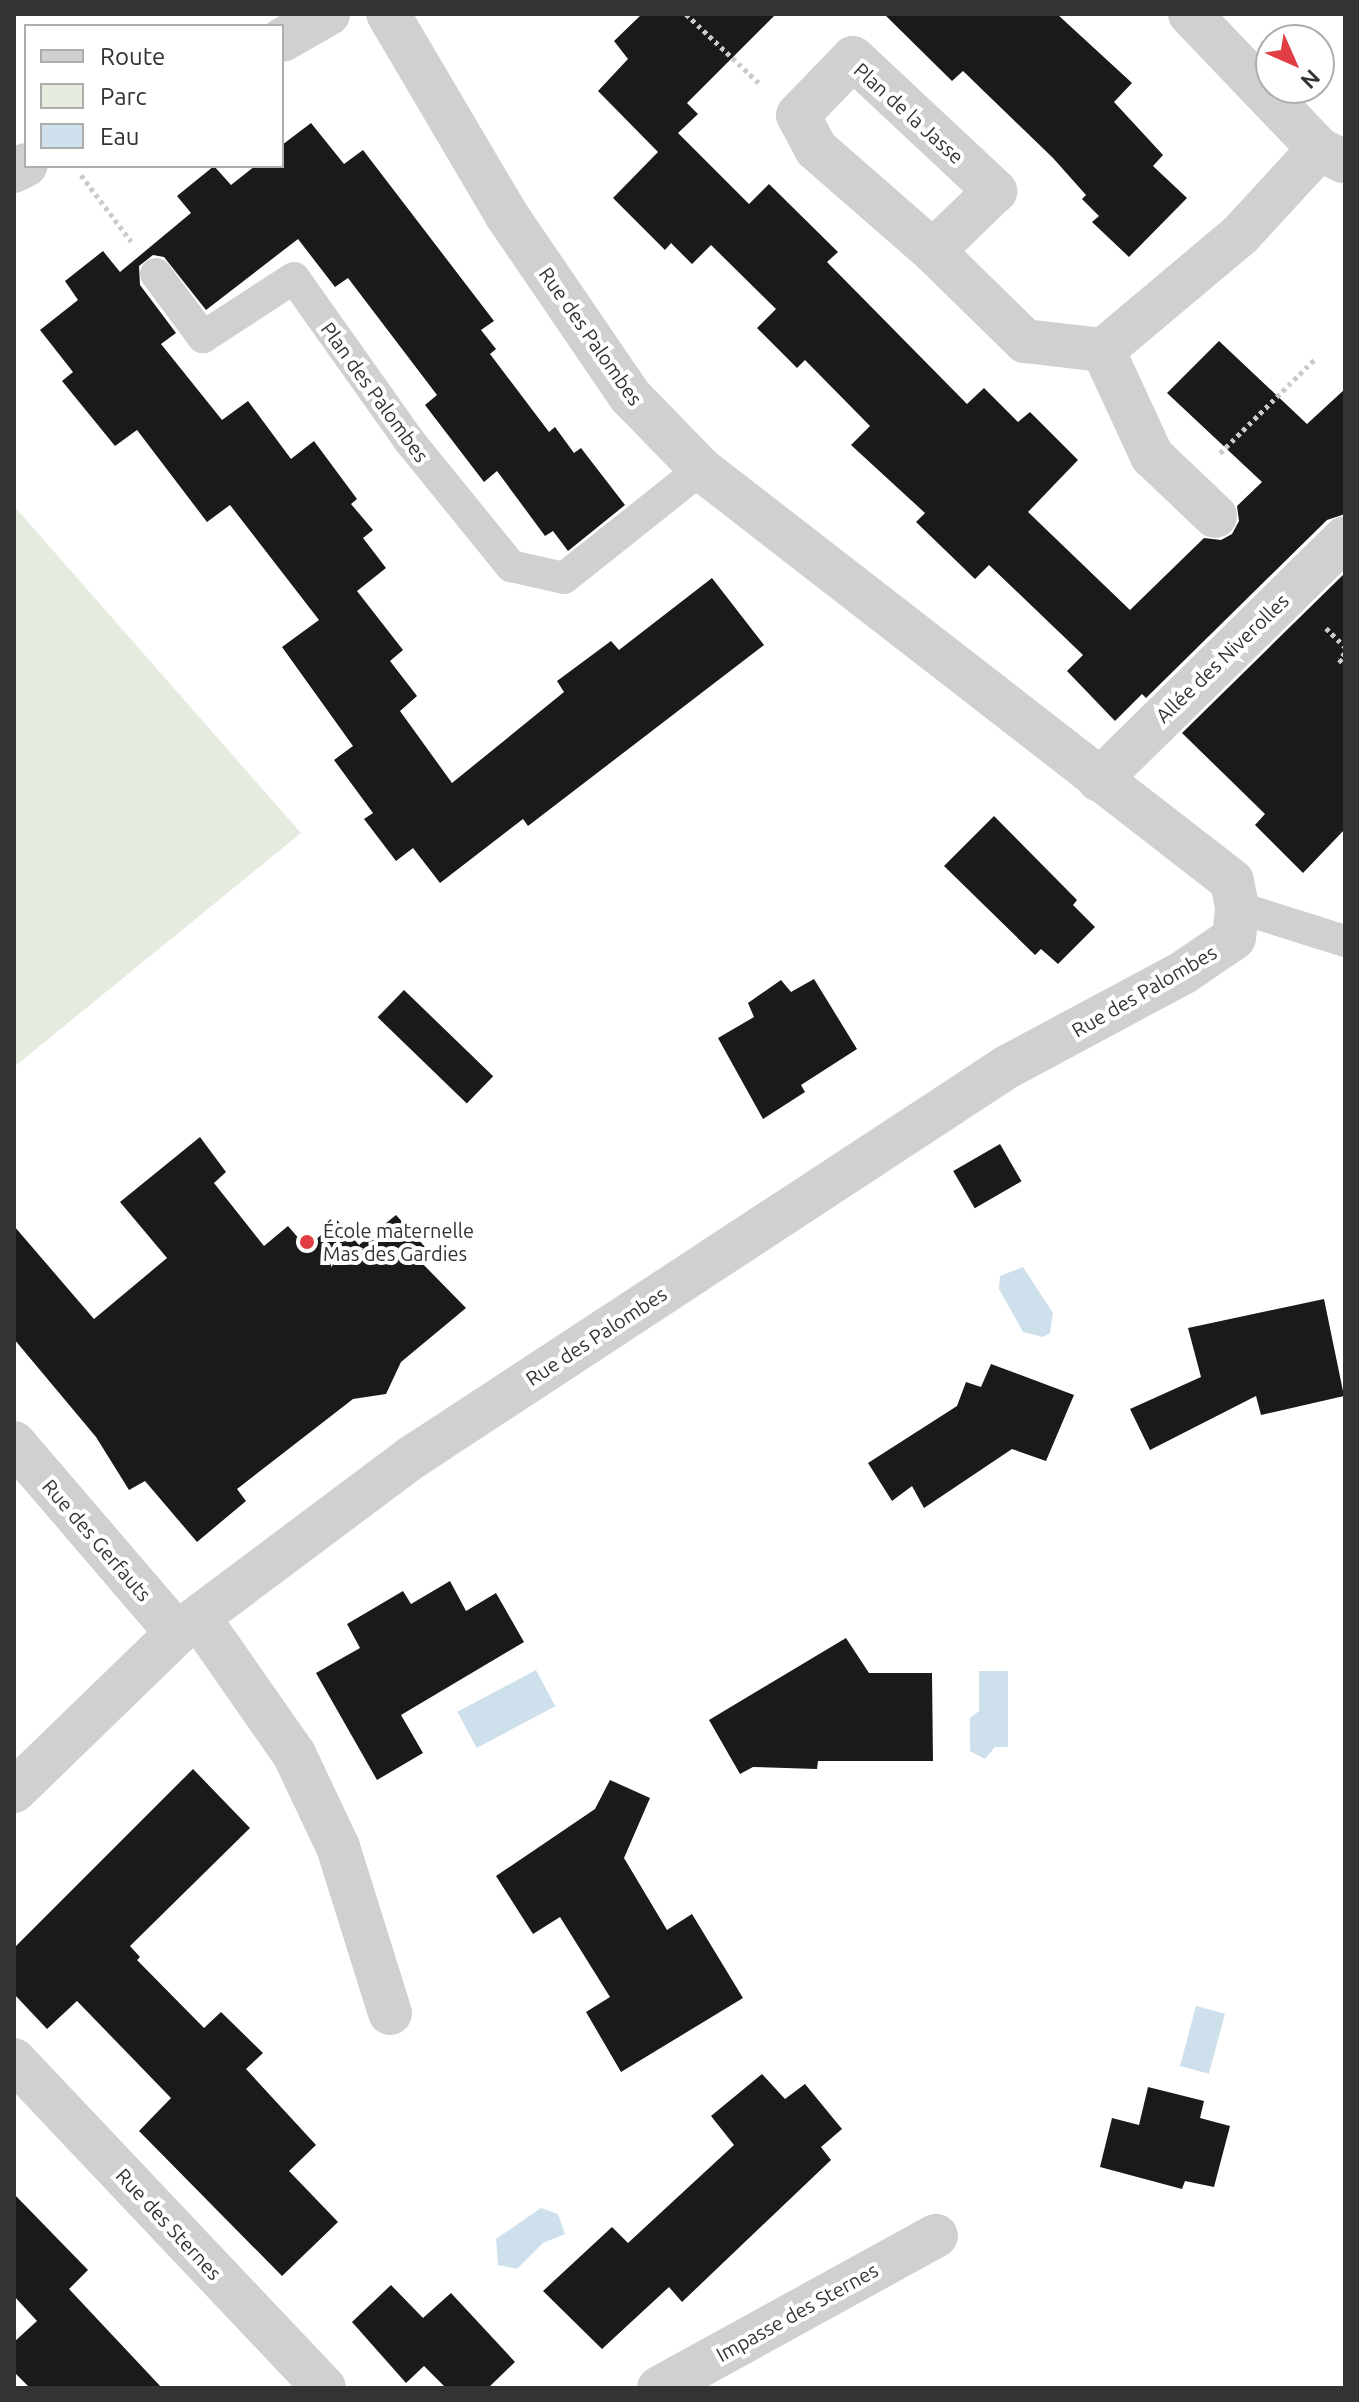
<!DOCTYPE html>
<meta charset="utf-8">
<style>
body{margin:0}
#map{position:relative;width:1359px;height:2402px;overflow:hidden;background:#fff;font-family:Ubuntu,sans-serif}
div>[style]{position:absolute}
[style*='--x']{left:calc(var(--x)*1px);top:calc(var(--y)*1px);width:calc(var(--w)*1px);rotate:calc(var(--a)*1deg)}
.green>*{inset:0;background:#e5ebdf}
.water>*{inset:0;background:#cfe0ed;transform-origin:0 0}
.building>*{inset:0;background:#1a1a1a;transform-origin:0 0}
.path>*{height:5px;margin-top:-2.5px;transform-origin:0;background:repeating-linear-gradient(90deg,#cacaca 0 4px,transparent 0 8px)}
.service>*{height:32px;margin:-16px;padding:0 16px;transform-origin:16px;border-radius:16px;background:#d0d0d0}
.minor>*{height:44px;margin:-22px;padding:0 22px;transform-origin:22px;border-radius:22px;background:#d0d0d0}
.dots>*{width:22px;height:22px;translate:-50% -50%;box-sizing:border-box;border:4px solid #fff;border-radius:50%}
span{translate:-50% -50%;white-space:nowrap;text-align:center;line-height:1.15;-webkit-text-stroke:8px #fff;paint-order:stroke}
.street-label{font-size:20px;color:#333}
.poi-label{font-size:20px;color:#333}
.left{translate:0 -50%;text-align:left}
.frame{position:absolute;inset:0;border:16px solid #333;pointer-events:none}
.legend{position:absolute;left:24px;top:24px;width:260px;height:144px;box-sizing:border-box;background:#fff;border:2px solid #adadad;margin:0;padding:10px 14px;list-style:none;font-size:24px;color:#333}
.legend li{display:flex;align-items:center;gap:16px;height:40px}
.legend b{width:40px;border:2px solid #adadad}
.north{position:absolute;left:1255px;top:24px;width:80px;height:80px;box-sizing:border-box;background:#fff;border:2px solid #adadad;border-radius:50%;rotate:135deg;font-size:22px;font-weight:700;line-height:32px;text-align:center;color:#333}
.north::after{content:'';display:block;margin:auto;width:28px;height:36px;background:#e03e44;clip-path:polygon(50% 0,100% 100%,50% 72%,0 100%)}
</style>
<div id="map">
<div class="green">
<div style="clip-path:polygon(14px 506px,301px 833px,14px 1067px)"></div>
</div>
<div class="water">
<div style="clip-path:polygon(1023px 1267px,1053px 1313px,1050px 1333px,1043px 1337px,1023px 1332px,999px 1289px,1000px 1276px)"></div>
<div style="left:536px;top:1670px;width:41px;height:89px;rotate:62deg"></div>
<div style="clip-path:polygon(979px 1671px,1008px 1671px,1008px 1747px,995px 1747px,985px 1759px,970px 1751px,970px 1718px,979px 1711px)"></div>
<div style="left:1196px;top:2006px;width:30px;height:62px;rotate:15deg"></div>
<div style="clip-path:polygon(541px 2208px,558px 2214px,565px 2234px,543px 2243px,517px 2269px,498px 2265px,496px 2239px)"></div>
</div>
<div class="building">
<div style="clip-path:polygon(642px 14px,776px 14px,687px 103px,698px 114px,678px 133px,749px 204px,769px 184px,838px 252px,827px 262px,967px 404px,984px 388px,1018px 422px,1030px 412px,1078px 460px,1028px 512px,1130px 610px,1204px 538px,1221px 540px,1232px 534px,1239px 521px,1237px 506px,1262px 482px,1167px 393px,1219px 341px,1307px 424px,1345px 389px,1345px 514px,1327px 520px,1146px 698px,1142px 694px,1115px 721px,1067px 671px,1083px 655px,989px 565px,975px 579px,916px 522px,925px 513px,851px 445px,870px 426px,805px 360px,797px 368px,757px 328px,776px 309px,711px 245px,692px 264px,671px 243px,665px 250px,613px 198px,658px 152px,598px 91px,628px 59px,614px 41px)"></div>
<div style="clip-path:polygon(884px 14px,1057px 14px,1132px 83px,1114px 102px,1163px 155px,1153px 166px,1187px 198px,1129px 257px,1092px 222px,1099px 216px,1082px 199px,1086px 195px,1053px 158px,963px 71px,952px 81px)"></div>
<div style="clip-path:polygon(311px 123px,344px 164px,363px 150px,494px 321px,481px 330px,496px 349px,490px 354px,549px 432px,555px 427px,574px 453px,581px 448px,625px 505px,568px 551px,553px 531px,545px 536px,497px 471px,484px 482px,425px 405px,437px 395px,348px 278px,335px 287px,298px 239px,206px 310px,164px 257px,153px 255px,139px 266px,140px 285px,176px 333px,161px 344px,222px 420px,248px 401px,291px 459px,314px 441px,357px 499px,351px 504px,373px 530px,363px 538px,386px 568px,357px 591px,403px 650px,390px 661px,417px 696px,400px 711px,452px 783px,564px 692px,557px 681px,611px 641px,619px 650px,712px 578px,764px 645px,528px 826px,523px 819px,440px 883px,413px 848px,396px 861px,364px 819px,373px 813px,334px 760px,353px 746px,282px 647px,319px 620px,230px 505px,207px 522px,137px 430px,115px 446px,62px 381px,73px 372px,40px 330px,78px 300px,65px 281px,103px 251px,120px 272px,191px 213px,177px 196px,214px 166px,231px 185px,255px 166px,282px 166px,282px 145px)"></div>
<div style="clip-path:polygon(1345px 573px,1345px 829px,1303px 873px,1255px 825px,1265px 814px,1182px 733px)"></div>
<div style="clip-path:polygon(994px 816px,1077px 900px,1073px 905px,1095px 927px,1058px 964px,1041px 949px,1035px 955px,944px 866px)"></div>
<div style="clip-path:polygon(814px 979px,857px 1049px,801px 1085px,805px 1092px,763px 1119px,718px 1038px,754px 1017px,748px 1003px,781px 980px,791px 992px)"></div>
<div style="left:404px;top:990px;width:124px;height:38px;rotate:44deg"></div>
<div style="clip-path:polygon(200px 1137px,226px 1172px,214px 1183px,264px 1246px,288px 1226px,307px 1248px,337px 1220px,359px 1245px,396px 1215px,426px 1248px,416px 1257px,466px 1308px,401px 1362px,386px 1394px,353px 1399px,237px 1489px,246px 1501px,197px 1542px,145px 1481px,129px 1490px,96px 1437px,14px 1339px,14px 1226px,94px 1319px,167px 1258px,120px 1202px)"></div>
<div style="left:1000px;top:1144px;width:43px;height:54px;rotate:60deg"></div>
<div style="clip-path:polygon(1324px 1299px,1344px 1396px,1261px 1415px,1256px 1396px,1150px 1450px,1130px 1409px,1201px 1377px,1188px 1328px)"></div>
<div style="clip-path:polygon(991px 1364px,1074px 1395px,1046px 1461px,1012px 1449px,924px 1508px,912px 1486px,892px 1501px,868px 1463px,957px 1406px,966px 1382px,981px 1387px)"></div>
<div style="clip-path:polygon(450px 1581px,466px 1611px,496px 1593px,524px 1642px,401px 1715px,423px 1753px,377px 1780px,316px 1673px,360px 1648px,347px 1624px,403px 1591px,411px 1604px)"></div>
<div style="clip-path:polygon(846px 1638px,869px 1673px,932px 1673px,933px 1761px,818px 1761px,817px 1769px,753px 1767px,740px 1774px,709px 1720px)"></div>
<div style="clip-path:polygon(193px 1769px,250px 1828px,130px 1946px,140px 1957px,137px 1960px,204px 2028px,221px 2012px,263px 2053px,246px 2069px,316px 2145px,289px 2171px,338px 2222px,282px 2276px,139px 2131px,171px 2098px,77px 2001px,47px 2029px,14px 1994px,14px 1948px)"></div>
<div style="clip-path:polygon(610px 1780px,650px 1798px,624px 1858px,667px 1930px,692px 1914px,743px 1998px,621px 2072px,586px 2012px,610px 1997px,560px 1917px,533px 1934px,496px 1876px,595px 1809px)"></div>
<div style="clip-path:polygon(762px 2074px,785px 2099px,805px 2084px,842px 2129px,821px 2147px,831px 2160px,682px 2302px,669px 2287px,602px 2349px,543px 2291px,612px 2227px,628px 2243px,734px 2145px,711px 2116px)"></div>
<div style="clip-path:polygon(1148px 2087px,1204px 2101px,1200px 2118px,1230px 2126px,1214px 2187px,1185px 2181px,1182px 2189px,1100px 2167px,1112px 2118px,1139px 2125px)"></div>
<div style="clip-path:polygon(14px 2194px,88px 2270px,69px 2289px,162px 2388px,30px 2388px,14px 2372px,14px 2342px,37px 2321px,14px 2296px)"></div>
<div style="clip-path:polygon(391px 2285px,423px 2318px,451px 2293px,515px 2362px,488px 2388px,446px 2388px,424px 2366px,406px 2383px,352px 2322px)"></div>
</div>
<div class="path">
<div style="--x:686;--y:14;--w:102;--a:43.4"></div>
<div style="--x:81;--y:175;--w:83;--a:52.9"></div>
<div style="--x:1220;--y:453;--w:134;--a:-44.7"></div>
<div style="--x:1326;--y:628;--w:27;--a:45"></div>
<div style="--x:1345;--y:653;--w:8;--a:135"></div>
<div style="--x:1339;--y:659;--w:8;--a:45"></div>
</div>
<div class="service">
<div style="--x:156;--y:274;--w:79;--a:53.3"></div>
<div style="--x:203;--y:337;--w:108;--a:-33"></div>
<div style="--x:294;--y:278;--w:202;--a:54.7"></div>
<div style="--x:411;--y:443;--w:159;--a:50.9"></div>
<div style="--x:511;--y:566;--w:54;--a:12.8"></div>
<div style="--x:564;--y:578;--w:175;--a:-38.5"></div>
<div style="--x:1237;--y:907;--w:113;--a:17.5"></div>
</div>
<div class="minor">
<div style="--x:1190;--y:14;--w:187;--a:46.3"></div>
<div style="--x:1319;--y:149;--w:27;--a:27"></div>
<div style="--x:282;--y:40;--w:53;--a:-29.5"></div>
<div style="--x:14;--y:171;--w:13;--a:-27"></div>
<div style="--x:933;--y:251;--w:155;--a:-138.9"></div>
<div style="--x:816;--y:149;--w:38;--a:-118"></div>
<div style="--x:798;--y:115;--w:79;--a:-46"></div>
<div style="--x:853;--y:58;--w:195;--a:43.1"></div>
<div style="--x:995;--y:191;--w:86;--a:135.9"></div>
<div style="--x:933;--y:251;--w:129;--a:44.4"></div>
<div style="--x:1025;--y:341;--w:79;--a:6.6"></div>
<div style="--x:1103;--y:350;--w:179;--a:-40"></div>
<div style="--x:1240;--y:235;--w:117;--a:-47.4"></div>
<div style="--x:1103;--y:350;--w:117;--a:65.2"></div>
<div style="--x:1152;--y:456;--w:87;--a:43.6"></div>
<div style="--x:1099;--y:780;--w:345;--a:-44.5"></div>
<div style="--x:14;--y:1443;--w:250;--a:49.4"></div>
<div style="--x:199;--y:1618;--w:166;--a:55.1"></div>
<div style="--x:294;--y:1754;--w:103;--a:64.7"></div>
<div style="--x:338;--y:1847;--w:174;--a:72.6"></div>
<div style="--x:14;--y:1791;--w:227;--a:-44.1"></div>
<div style="--x:177;--y:1633;--w:292;--a:-36.8"></div>
<div style="--x:411;--y:1458;--w:713;--a:-33.27"></div>
<div style="--x:1007;--y:1067;--w:201;--a:-28.2"></div>
<div style="--x:1184;--y:972;--w:60;--a:-34.2"></div>
<div style="--x:1234;--y:938;--w:31;--a:-84"></div>
<div style="--x:1237;--y:907;--w:26;--a:-101"></div>
<div style="--x:1232;--y:881;--w:672;--a:-142.19"></div>
<div style="--x:701;--y:469;--w:102;--a:-134.2"></div>
<div style="--x:630;--y:396;--w:220;--a:-124.3"></div>
<div style="--x:506;--y:214;--w:232;--a:-120.5"></div>
<div style="--x:14;--y:2060;--w:451;--a:46.6"></div>
<div style="--x:659;--y:2388;--w:316;--a:-28.8"></div>
</div>
<div class="dots">
<div style="left:307px;top:1242px;background:#e03e44"></div>
</div>
<div class="street-label">
<span style="left:909px;top:113px;rotate:42deg">Plan de la Jasse</span>
<span style="left:591px;top:336px;rotate:55deg">Rue des Palombes</span>
<span style="left:375px;top:392px;rotate:54deg">Plan des Palombes</span>
<span style="left:1222px;top:658px;rotate:-44deg">Allée des Niverolles</span>
<span style="left:1144px;top:991px;rotate:-30deg">Rue des Palombes</span>
<span style="left:596px;top:1336px;rotate:-33deg">Rue des Palombes</span>
<span style="left:97px;top:1540px;rotate:49deg">Rue des Gerfauts</span>
<span style="left:169px;top:2224px;rotate:47deg">Rue des Sternes</span>
<span style="left:797px;top:2312px;rotate:-29deg">Impasse des Sternes</span>
</div>
<div class="poi-label">
<span class="left" style="left:323px;top:1242px">École maternelle<br>Mas des Gardies</span>
</div>
<div class="frame"></div>
<ul class="legend">
<li><b style="height:10px;background:#d0d0d0"></b>Route</li>
<li><b style="height:22px;background:#e5ebdf"></b>Parc</li>
<li><b style="height:22px;background:#cfe0ed"></b>Eau</li>
</ul>
<div class="north">N</div>
</div>
